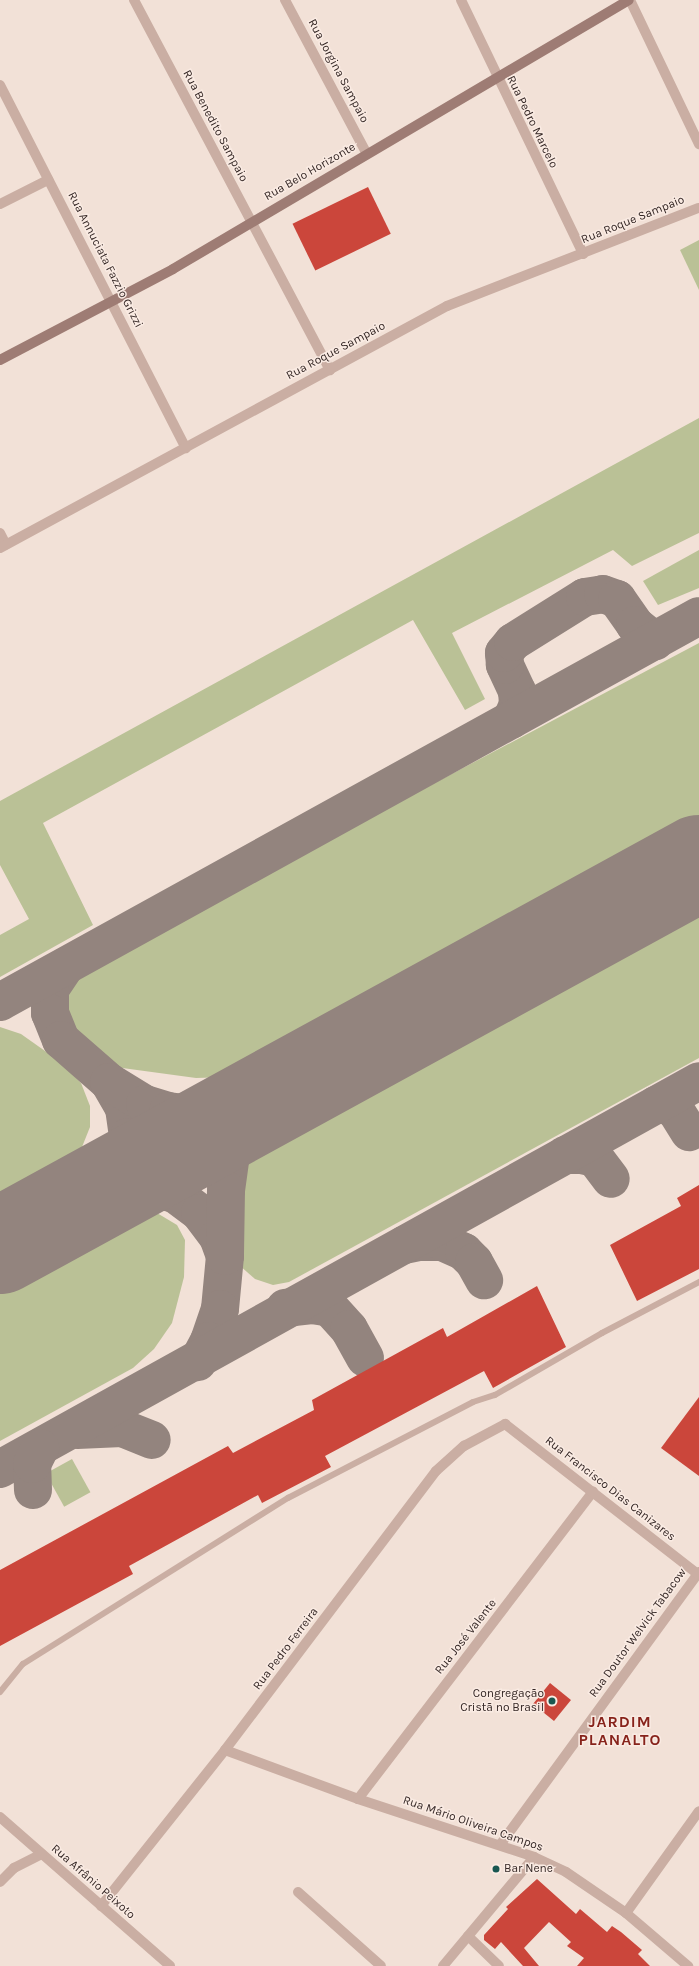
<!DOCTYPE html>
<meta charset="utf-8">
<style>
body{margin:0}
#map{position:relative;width:699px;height:1966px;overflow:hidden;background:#f2e1d7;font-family:Karla,sans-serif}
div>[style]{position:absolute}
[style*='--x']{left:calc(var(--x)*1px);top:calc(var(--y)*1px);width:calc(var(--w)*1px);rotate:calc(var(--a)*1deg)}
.green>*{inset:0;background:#bac196;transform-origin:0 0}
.taxiway>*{height:38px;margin:-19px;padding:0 19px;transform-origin:19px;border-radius:19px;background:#93847e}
.runway>*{height:96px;margin:-48px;padding:0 48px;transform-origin:48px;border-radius:48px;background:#93847e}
.building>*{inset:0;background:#cb463b;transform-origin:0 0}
.lane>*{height:6px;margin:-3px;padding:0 3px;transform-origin:3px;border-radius:3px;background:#caaea3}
.street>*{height:10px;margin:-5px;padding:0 5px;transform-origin:5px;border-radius:5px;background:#caaea3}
.secondary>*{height:10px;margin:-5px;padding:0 5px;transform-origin:5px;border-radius:5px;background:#9e7c74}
.dots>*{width:11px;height:11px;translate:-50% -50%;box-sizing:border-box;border:2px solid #faebe3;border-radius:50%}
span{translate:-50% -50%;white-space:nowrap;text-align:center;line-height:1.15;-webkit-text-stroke:3px #faebe3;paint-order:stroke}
.street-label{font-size:12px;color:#342725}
.poi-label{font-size:12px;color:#342725}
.right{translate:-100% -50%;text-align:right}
.left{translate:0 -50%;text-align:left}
.district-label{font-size:16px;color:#87231b;font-weight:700;letter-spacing:1px}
</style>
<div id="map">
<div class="green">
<div style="clip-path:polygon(699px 240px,699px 290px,680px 250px)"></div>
<div style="clip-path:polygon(699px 418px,699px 533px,632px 566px,613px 550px,452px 633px,485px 699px,465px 710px,413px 620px,43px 823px,93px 925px,0 977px,0 935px,29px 919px,0 865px,0 801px)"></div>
<div style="clip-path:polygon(699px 550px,699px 588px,658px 605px,643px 581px)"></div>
<div style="clip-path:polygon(699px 643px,699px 818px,250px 1068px,229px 1077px,196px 1078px,115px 1067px,89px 1054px,65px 1029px,58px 1008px,61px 989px,72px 975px)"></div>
<div style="clip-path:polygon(699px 892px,699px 1058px,289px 1282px,273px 1285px,255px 1279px,239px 1265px,233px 1245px,236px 1173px,241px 1157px,255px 1139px,275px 1125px)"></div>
<div style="clip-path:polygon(0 1027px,21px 1034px,62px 1063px,81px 1083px,90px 1106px,90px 1127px,76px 1162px,0 1204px)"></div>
<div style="clip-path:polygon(132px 1208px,157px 1213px,177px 1225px,185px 1240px,184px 1277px,172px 1323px,154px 1349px,133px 1368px,0 1441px,0 1274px,110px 1214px)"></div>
<div style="left:72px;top:1459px;width:38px;height:30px;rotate:61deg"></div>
</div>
<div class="taxiway">
<div style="--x:511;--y:720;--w:17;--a:-65"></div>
<div style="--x:518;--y:705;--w:14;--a:-94"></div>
<div style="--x:517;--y:691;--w:29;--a:-115"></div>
<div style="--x:505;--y:665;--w:12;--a:-95"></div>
<div style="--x:504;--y:653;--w:14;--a:-51"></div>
<div style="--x:513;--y:642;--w:85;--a:-32"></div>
<div style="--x:585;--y:597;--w:18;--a:-9"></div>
<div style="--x:603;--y:594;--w:15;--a:20"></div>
<div style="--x:617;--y:599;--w:32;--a:55"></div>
<div style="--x:635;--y:625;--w:26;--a:39"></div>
<div style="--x:65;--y:967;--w:27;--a:124"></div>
<div style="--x:50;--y:989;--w:24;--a:90"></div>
<div style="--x:50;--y:1013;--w:29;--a:68"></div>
<div style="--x:61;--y:1040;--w:64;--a:41.2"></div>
<div style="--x:109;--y:1082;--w:30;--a:60"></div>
<div style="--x:124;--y:1108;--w:29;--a:82"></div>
<div style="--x:128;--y:1137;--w:24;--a:102"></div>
<div style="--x:123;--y:1160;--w:23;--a:121"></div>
<div style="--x:111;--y:1180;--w:57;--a:147.1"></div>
<div style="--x:63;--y:1211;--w:47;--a:-23.8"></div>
<div style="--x:106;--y:1192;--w:35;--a:-10"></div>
<div style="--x:140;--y:1186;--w:36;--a:13"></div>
<div style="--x:175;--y:1194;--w:31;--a:37"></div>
<div style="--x:200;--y:1213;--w:30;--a:53"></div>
<div style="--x:218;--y:1237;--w:20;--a:70"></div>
<div style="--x:225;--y:1256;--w:53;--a:95.4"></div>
<div style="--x:220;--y:1309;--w:34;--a:109"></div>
<div style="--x:209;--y:1341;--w:24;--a:118"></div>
<div style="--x:0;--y:1002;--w:798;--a:-28.91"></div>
<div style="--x:109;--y:1082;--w:42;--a:31.4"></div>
<div style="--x:145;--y:1104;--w:24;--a:17"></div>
<div style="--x:168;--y:1111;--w:32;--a:7"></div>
<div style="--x:200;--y:1115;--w:32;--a:-4"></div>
<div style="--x:232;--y:1113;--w:34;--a:-21"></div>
<div style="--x:264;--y:1101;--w:26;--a:130"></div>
<div style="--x:247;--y:1121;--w:30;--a:120"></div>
<div style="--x:232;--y:1147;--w:43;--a:97.9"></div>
<div style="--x:226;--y:1190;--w:66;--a:90.9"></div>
<div style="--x:656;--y:1105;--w:10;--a:-6"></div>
<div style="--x:666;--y:1104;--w:12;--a:35"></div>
<div style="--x:676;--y:1111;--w:25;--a:58"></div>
<div style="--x:565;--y:1155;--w:16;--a:0"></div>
<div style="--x:581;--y:1155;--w:14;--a:12"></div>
<div style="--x:595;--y:1158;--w:26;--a:53"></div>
<div style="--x:404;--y:1245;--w:16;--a:-11"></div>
<div style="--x:420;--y:1242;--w:22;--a:0"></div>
<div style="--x:442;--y:1242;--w:24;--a:24"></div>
<div style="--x:464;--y:1252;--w:14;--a:45"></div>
<div style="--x:474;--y:1262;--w:21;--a:61"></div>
<div style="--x:285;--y:1308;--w:27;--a:-6"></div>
<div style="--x:312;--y:1305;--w:18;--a:9"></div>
<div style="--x:330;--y:1308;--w:28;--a:48"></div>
<div style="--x:349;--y:1329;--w:33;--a:61"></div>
<div style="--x:77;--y:1430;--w:45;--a:-2.5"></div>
<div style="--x:122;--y:1428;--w:32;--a:22"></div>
<div style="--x:0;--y:1469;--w:799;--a:-29.03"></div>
<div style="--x:33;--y:1490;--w:26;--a:-92"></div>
<div style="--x:32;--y:1464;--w:18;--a:-63"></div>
</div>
<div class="runway">
<div style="--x:0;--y:1246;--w:797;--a:-28.72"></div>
</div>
<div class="building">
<div style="left:368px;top:187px;width:52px;height:84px;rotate:64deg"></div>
<div style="clip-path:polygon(699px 1185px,699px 1269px,637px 1301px,610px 1245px,681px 1206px,677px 1198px)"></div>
<div style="clip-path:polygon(537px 1286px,566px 1347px,493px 1388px,484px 1371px,325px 1456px,331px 1467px,262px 1503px,258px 1495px,129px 1566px,133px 1574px,0 1646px,0 1570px,228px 1446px,233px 1453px,314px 1410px,312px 1400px,443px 1328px,447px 1337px)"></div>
<div style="clip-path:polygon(699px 1397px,699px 1476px,661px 1448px)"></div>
<div style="left:550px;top:1683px;width:27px;height:27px;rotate:39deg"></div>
<div style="clip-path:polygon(537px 1879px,576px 1914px,580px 1909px,607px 1932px,612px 1926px,621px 1932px,642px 1950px,638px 1954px,650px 1966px,577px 1966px,584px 1958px,567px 1946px,571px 1942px,549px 1922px,524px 1948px,539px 1966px,523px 1966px,501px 1942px,495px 1949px,484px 1940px,484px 1935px,508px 1909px,506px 1907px)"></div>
</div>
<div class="lane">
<div style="--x:0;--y:1692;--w:36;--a:-51"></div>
<div style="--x:23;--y:1664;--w:313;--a:-32.1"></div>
<div style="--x:288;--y:1498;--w:208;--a:-27.4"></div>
<div style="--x:473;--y:1402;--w:23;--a:-18"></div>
<div style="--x:495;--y:1395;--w:124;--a:-30.1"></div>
<div style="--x:602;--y:1333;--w:110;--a:-27.7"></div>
</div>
<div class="street">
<div style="--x:134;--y:0;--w:419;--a:62.1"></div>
<div style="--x:285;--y:0;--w:174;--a:62"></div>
<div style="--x:461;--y:0;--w:282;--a:64.3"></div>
<div style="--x:630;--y:0;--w:160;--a:64.4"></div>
<div style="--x:0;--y:85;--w:408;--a:62.9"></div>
<div style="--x:0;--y:204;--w:54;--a:-26.6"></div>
<div style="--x:0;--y:533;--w:13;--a:63"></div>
<div style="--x:0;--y:548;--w:508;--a:-28.43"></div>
<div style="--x:447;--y:306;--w:270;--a:-21.3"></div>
<div style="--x:225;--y:1750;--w:142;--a:20.2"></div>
<div style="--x:358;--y:1799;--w:185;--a:18.2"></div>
<div style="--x:534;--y:1857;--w:35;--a:25"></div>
<div style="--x:566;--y:1872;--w:73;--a:34.3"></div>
<div style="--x:626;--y:1913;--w:82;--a:40.5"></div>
<div style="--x:358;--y:1799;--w:387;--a:-52.6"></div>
<div style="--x:0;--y:1817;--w:226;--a:41.2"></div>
<div style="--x:500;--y:1845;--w:338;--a:-53.9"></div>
<div style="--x:0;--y:1882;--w:20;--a:-45"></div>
<div style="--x:14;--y:1868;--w:31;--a:-27"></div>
<div style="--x:298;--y:1892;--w:111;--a:41.7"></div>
<div style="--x:101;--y:1906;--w:199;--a:-51.5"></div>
<div style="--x:225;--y:1750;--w:350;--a:-52.9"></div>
<div style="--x:436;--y:1471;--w:38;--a:-42"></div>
<div style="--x:464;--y:1446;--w:47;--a:-28.2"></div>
<div style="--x:505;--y:1424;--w:246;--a:37.9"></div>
<div style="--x:626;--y:1913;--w:125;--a:-54.4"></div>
<div style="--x:468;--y:1936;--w:43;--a:44.1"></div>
<div style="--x:443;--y:1966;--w:142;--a:-50.1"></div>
</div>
<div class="secondary">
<div style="--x:0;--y:360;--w:195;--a:-27.7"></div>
<div style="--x:173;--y:269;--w:529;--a:-30.54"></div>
</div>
<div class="dots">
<div style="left:552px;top:1701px;background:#195751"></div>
<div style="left:496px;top:1869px;background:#195751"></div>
</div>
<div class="street-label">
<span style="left:338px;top:71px;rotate:62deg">Rua Jorgina Sampaio</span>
<span style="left:532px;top:122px;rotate:64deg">Rua Pedro Marcelo</span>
<span style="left:215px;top:126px;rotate:62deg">Rua Benedito Sampaio</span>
<span style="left:310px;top:172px;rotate:-30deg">Rua Belo Horizonte</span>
<span style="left:633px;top:220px;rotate:-22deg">Rua Roque Sampaio</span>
<span style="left:105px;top:260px;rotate:63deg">Rua Annuciata Fazzio Grizzi</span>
<span style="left:336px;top:351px;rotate:-28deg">Rua Roque Sampaio</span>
<span style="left:610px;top:1489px;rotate:38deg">Rua Francisco Dias Canizares</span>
<span style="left:638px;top:1633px;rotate:-54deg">Rua Doutor Welvick Tabacow</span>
<span style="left:466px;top:1637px;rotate:-52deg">Rua José Valente</span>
<span style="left:286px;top:1649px;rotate:-53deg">Rua Pedro Ferreira</span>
<span style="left:473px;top:1824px;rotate:19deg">Rua Mário Oliveira Campos</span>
<span style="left:93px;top:1882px;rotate:41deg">Rua Afrânio Peixoto</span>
</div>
<div class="poi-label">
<span class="right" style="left:544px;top:1701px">Congregação<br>Cristã no Brasil</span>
<span class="left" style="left:504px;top:1869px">Bar Nene</span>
</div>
<div class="district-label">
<span style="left:620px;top:1731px">JARDIM<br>PLANALTO</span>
</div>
</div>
